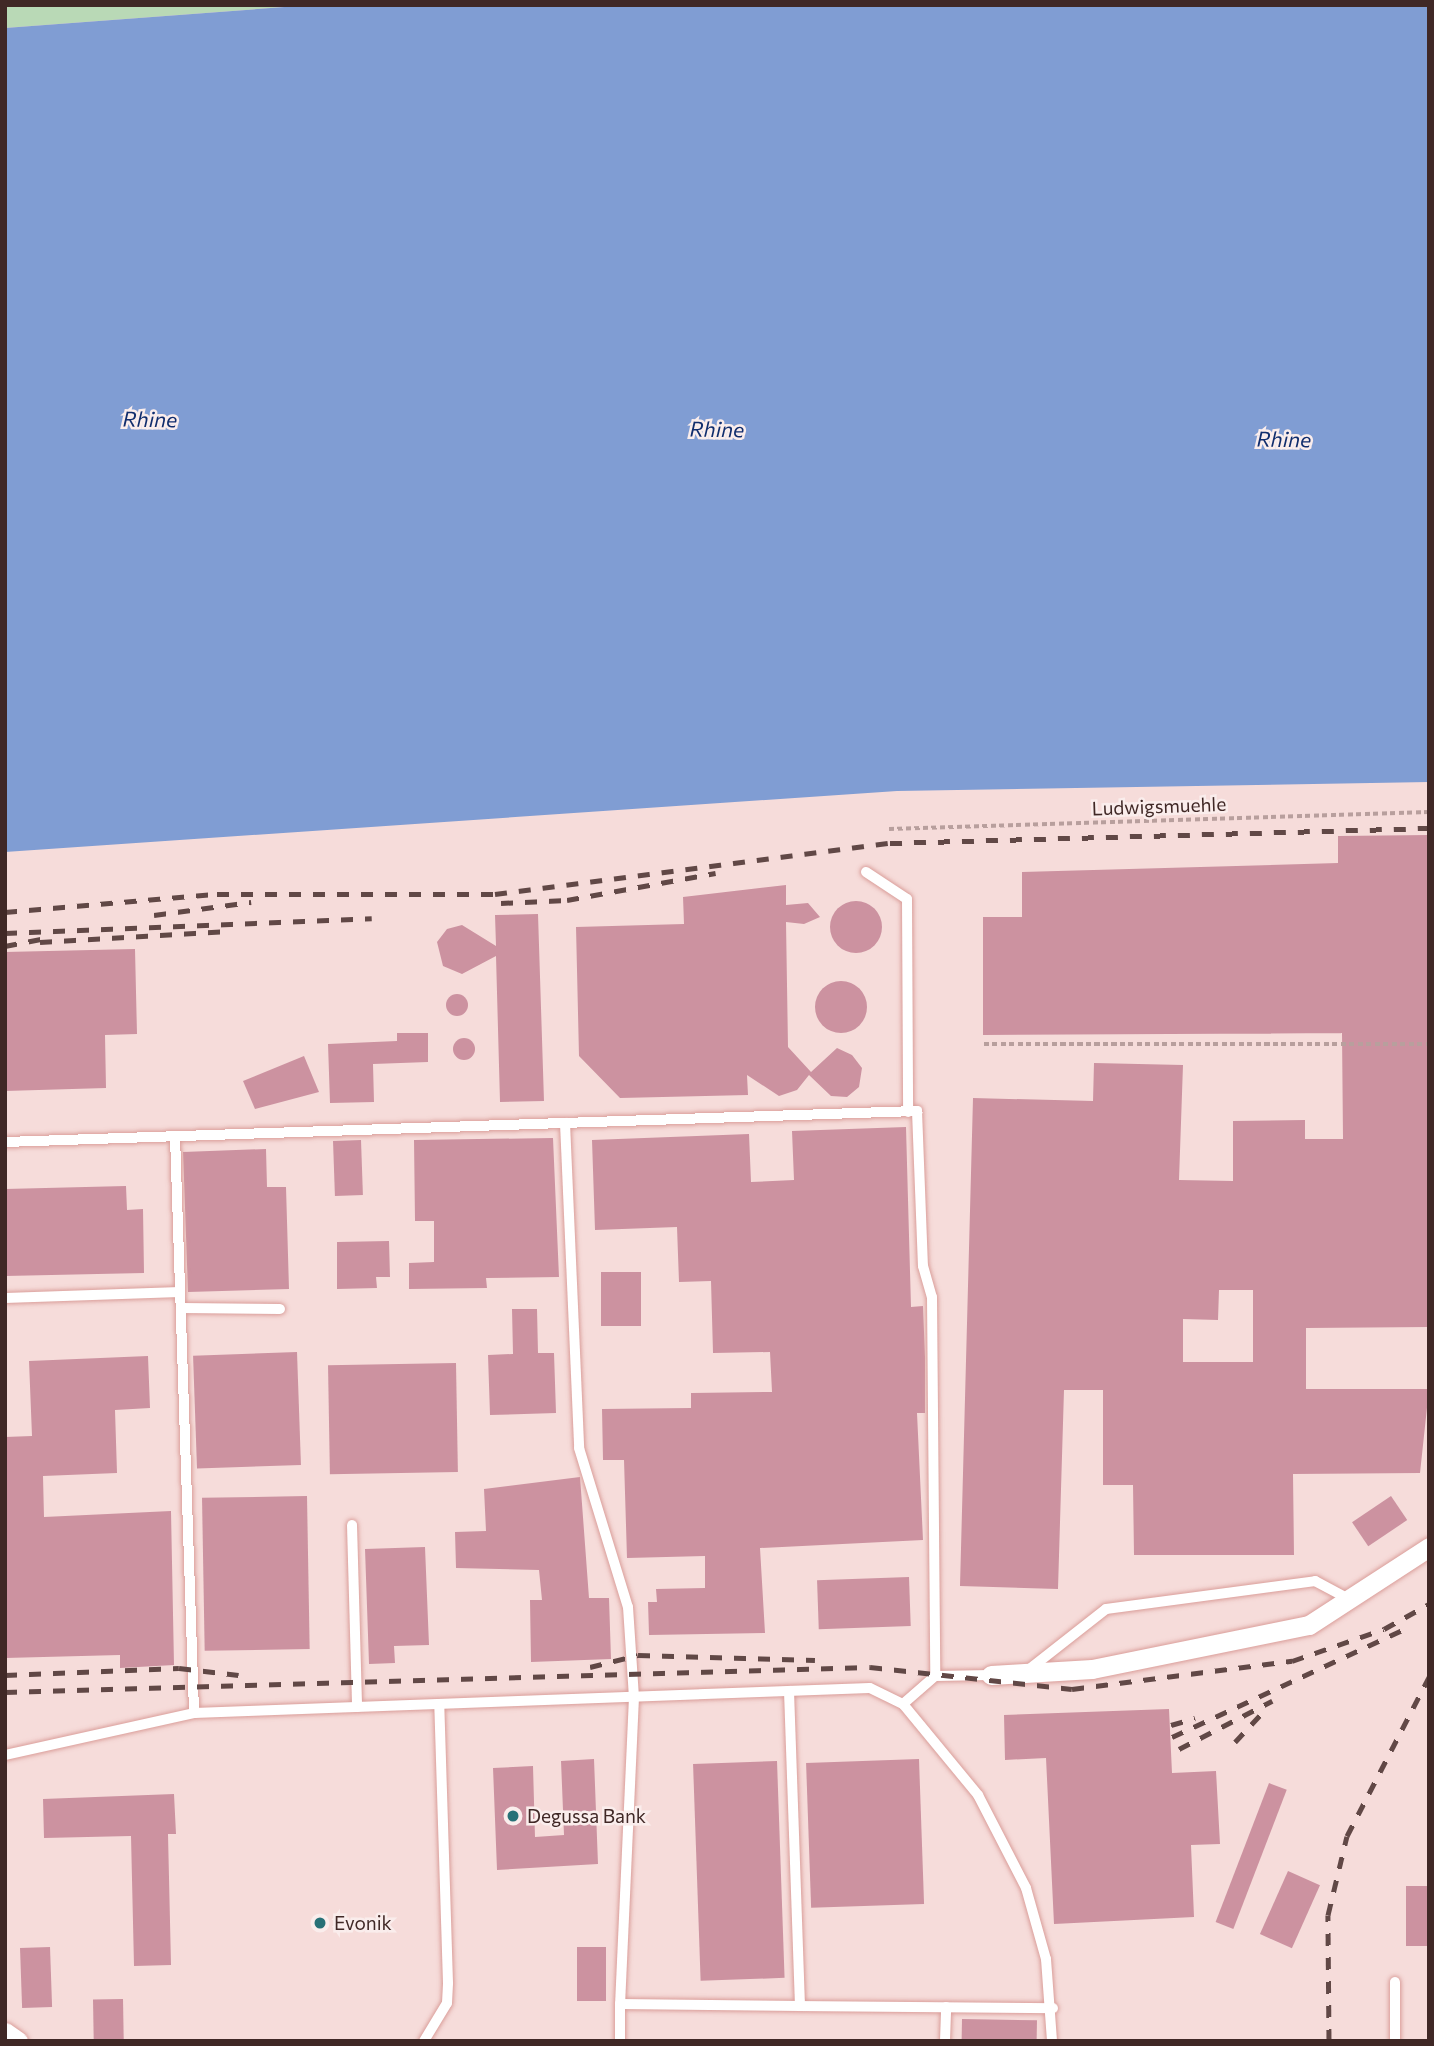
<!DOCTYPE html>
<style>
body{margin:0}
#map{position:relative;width:1434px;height:2046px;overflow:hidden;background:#f6dcda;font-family:Commissioner,sans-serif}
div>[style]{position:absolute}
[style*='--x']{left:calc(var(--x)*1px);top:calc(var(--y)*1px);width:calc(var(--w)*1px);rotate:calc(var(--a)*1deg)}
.green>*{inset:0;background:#b9d9b6}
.water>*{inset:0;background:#809dd3}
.building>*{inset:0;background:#cc92a0;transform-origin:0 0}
.round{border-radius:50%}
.path>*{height:3.5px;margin-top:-1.75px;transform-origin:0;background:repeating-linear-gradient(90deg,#b89f9d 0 5px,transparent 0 8.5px)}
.roads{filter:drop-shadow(0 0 2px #da9e9a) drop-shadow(0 0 2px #da9e9a)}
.service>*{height:10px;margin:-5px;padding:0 5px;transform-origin:5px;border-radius:5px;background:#fff}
.minor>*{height:19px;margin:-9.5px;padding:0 9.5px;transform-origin:9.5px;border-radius:9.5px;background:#fff}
.rail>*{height:5px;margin-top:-2.5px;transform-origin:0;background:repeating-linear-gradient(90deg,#614846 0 12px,transparent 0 24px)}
.dots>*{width:19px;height:19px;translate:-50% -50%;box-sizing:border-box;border:4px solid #faedec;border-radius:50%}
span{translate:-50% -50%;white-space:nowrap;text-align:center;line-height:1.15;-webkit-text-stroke:5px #faedec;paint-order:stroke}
.street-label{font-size:19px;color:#402826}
.poi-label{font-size:19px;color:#402826}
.left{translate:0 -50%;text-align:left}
.water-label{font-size:21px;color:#102d6d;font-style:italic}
.frame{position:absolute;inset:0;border:7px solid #402826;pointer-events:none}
</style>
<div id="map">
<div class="green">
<div style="clip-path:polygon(5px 5px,311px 5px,5px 28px)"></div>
</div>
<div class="water">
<div style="clip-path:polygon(311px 5px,1429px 5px,1429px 782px,897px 791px,5px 852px,5px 28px)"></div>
</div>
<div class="building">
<div style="clip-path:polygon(evenodd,1429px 835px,1429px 1327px,1306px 1328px,1306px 1389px,1429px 1389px,1420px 1473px,1293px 1474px,1294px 1555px,1134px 1555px,1133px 1485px,1103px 1485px,1103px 1390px,1064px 1390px,1058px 1589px,960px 1586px,973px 1098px,1093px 1101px,1094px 1063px,1183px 1065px,1179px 1180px,1233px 1181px,1233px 1121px,1305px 1120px,1305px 1139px,1343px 1139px,1342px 1033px,983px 1035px,983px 917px,1022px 917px,1022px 872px,1338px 863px,1338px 836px,1429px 835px,1219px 1290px,1253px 1290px,1253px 1362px,1183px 1362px,1183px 1319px,1218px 1320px,1219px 1290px)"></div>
<div style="clip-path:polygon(786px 885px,786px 905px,808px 903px,820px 917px,804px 924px,786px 922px,788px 1047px,811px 1072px,837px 1048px,852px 1055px,862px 1068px,859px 1087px,847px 1097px,831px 1096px,809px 1075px,797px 1090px,779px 1096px,747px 1075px,748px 1095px,620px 1098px,579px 1056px,576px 927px,684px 924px,683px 897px)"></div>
<div class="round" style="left:830px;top:901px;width:52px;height:52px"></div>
<div style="clip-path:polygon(538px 914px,544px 1101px,500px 1102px,496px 956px,462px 974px,443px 966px,437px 942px,447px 929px,462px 925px,496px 946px,495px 915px)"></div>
<div style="clip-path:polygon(135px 949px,137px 1034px,105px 1035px,106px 1088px,5px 1091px,5px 952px)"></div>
<div class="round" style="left:815px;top:981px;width:52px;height:52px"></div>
<div class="round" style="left:446px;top:994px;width:22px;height:22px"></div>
<div style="clip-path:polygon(397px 1033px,428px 1033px,428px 1062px,373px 1064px,374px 1102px,330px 1103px,328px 1044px,397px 1041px)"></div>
<div class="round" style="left:453px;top:1038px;width:22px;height:22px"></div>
<div style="clip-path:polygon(304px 1056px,319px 1092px,255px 1109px,243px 1081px)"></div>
<div style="clip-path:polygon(906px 1127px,911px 1307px,923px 1306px,925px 1357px,925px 1413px,917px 1413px,923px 1540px,760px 1548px,765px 1633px,649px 1635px,648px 1602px,657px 1602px,656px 1589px,705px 1588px,705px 1556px,627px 1558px,624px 1460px,603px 1460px,602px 1409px,691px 1408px,691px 1393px,772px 1392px,770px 1352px,713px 1353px,711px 1281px,679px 1282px,677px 1227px,595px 1230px,592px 1140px,749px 1134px,751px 1182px,794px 1180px,792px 1131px)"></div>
<div style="clip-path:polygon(553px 1138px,559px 1277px,486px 1278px,487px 1288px,409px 1289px,409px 1263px,434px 1262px,434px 1221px,415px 1221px,414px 1140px)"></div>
<div style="left:361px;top:1140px;width:55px;height:28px;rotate:88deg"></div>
<div style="clip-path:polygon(266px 1149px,267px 1187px,286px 1187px,289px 1289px,188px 1292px,183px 1152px)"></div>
<div style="clip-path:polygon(126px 1186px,127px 1210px,143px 1209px,144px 1273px,5px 1276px,5px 1189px)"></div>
<div style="clip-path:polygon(389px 1241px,390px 1277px,376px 1277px,377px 1288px,337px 1289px,337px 1242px)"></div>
<div style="left:601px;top:1272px;width:40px;height:54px"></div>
<div style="clip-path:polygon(512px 1309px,537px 1309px,538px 1353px,554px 1353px,556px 1413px,490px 1415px,488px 1355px,513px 1354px)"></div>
<div style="left:297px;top:1352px;width:113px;height:104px;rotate:88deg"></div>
<div style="clip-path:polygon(148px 1356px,150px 1408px,115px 1410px,117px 1473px,43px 1476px,44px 1517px,171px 1511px,174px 1665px,120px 1668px,120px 1655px,5px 1658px,5px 1437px,32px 1436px,29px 1361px)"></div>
<div style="left:456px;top:1363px;width:109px;height:128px;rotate:89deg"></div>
<div style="clip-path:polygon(580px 1477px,589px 1598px,609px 1598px,611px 1659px,531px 1662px,530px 1600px,542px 1600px,539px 1570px,456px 1568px,455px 1532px,486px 1531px,484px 1489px)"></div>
<div style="left:307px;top:1496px;width:153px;height:105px;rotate:89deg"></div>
<div style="left:1391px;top:1496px;width:29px;height:47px;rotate:56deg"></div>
<div style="clip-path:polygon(425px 1547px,429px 1645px,394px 1646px,395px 1663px,369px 1664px,365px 1549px)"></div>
<div style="left:909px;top:1577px;width:49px;height:92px;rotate:88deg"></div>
<div style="clip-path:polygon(1169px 1709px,1172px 1773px,1216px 1771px,1220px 1844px,1191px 1845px,1194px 1917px,1054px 1924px,1046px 1758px,1005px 1760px,1004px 1715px)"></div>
<div style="clip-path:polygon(594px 1759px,598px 1864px,497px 1870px,493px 1768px,533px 1766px,535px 1837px,564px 1835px,561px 1761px)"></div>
<div style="left:919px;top:1759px;width:145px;height:113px;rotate:88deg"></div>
<div style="left:777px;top:1761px;width:217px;height:84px;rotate:88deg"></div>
<div style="left:1269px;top:1783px;width:19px;height:149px;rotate:21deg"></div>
<div style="clip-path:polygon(174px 1794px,176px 1834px,168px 1834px,171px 1965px,134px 1966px,131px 1836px,44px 1838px,43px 1799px)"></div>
<div style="left:1288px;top:1871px;width:35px;height:69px;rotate:24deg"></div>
<div style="left:1406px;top:1886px;width:23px;height:60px"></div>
<div style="left:50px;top:1947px;width:60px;height:30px;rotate:88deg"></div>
<div style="left:577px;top:1947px;width:29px;height:54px"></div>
<div style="left:123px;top:1999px;width:42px;height:30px;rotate:89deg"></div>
<div style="left:962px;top:2019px;width:75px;height:22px;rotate:1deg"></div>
</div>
<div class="path">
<div style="--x:889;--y:829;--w:540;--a:-1.8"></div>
<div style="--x:984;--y:1044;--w:445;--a:0"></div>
</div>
<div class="roads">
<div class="service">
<div style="--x:866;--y:872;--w:49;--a:33.4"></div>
<div style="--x:907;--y:899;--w:213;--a:89.7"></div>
<div style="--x:565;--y:1123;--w:325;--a:87.5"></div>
<div style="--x:579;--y:1448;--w:166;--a:72.9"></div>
<div style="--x:628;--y:1607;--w:90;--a:86.2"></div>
<div style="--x:634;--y:1697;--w:307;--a:92.6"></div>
<div style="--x:620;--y:2004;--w:180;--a:0.6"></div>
<div style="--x:175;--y:1136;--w:577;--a:88.11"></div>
<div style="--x:5;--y:1142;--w:913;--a:-1.95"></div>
<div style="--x:917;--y:1111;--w:155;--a:87.8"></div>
<div style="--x:923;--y:1266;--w:32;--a:74"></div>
<div style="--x:932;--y:1297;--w:379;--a:89.5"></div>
<div style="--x:935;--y:1676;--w:56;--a:-1"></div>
<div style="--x:5;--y:1298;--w:175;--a:-2"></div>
<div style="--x:181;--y:1308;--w:99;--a:0.6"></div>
<div style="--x:352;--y:1525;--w:182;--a:88.4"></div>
<div style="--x:1027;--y:1671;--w:100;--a:-38.1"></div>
<div style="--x:1106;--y:1609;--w:211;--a:-7.6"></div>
<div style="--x:1315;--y:1581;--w:38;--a:28"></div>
<div style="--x:789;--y:1691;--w:315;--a:88"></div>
<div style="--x:800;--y:2006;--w:253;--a:0.5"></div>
<div style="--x:903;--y:1704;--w:118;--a:50.5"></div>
<div style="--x:978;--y:1795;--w:105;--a:62.7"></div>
<div style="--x:1026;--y:1888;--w:74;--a:74.3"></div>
<div style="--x:1046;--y:1959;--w:82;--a:85.8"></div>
<div style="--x:5;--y:1755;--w:194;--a:-12.5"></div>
<div style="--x:194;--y:1713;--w:676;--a:-2.12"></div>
<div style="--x:870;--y:1688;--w:37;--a:26"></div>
<div style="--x:903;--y:1704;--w:43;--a:-41.2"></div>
<div style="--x:424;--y:2041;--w:44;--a:-58.8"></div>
<div style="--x:447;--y:2003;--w:20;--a:-87"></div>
<div style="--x:448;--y:1983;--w:279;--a:-91.8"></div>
<div style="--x:620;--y:2041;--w:37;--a:-90"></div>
<div style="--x:945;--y:2041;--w:34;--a:-88"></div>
<div style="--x:1395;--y:2041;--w:59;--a:-90"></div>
</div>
<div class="minor">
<div style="--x:991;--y:1675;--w:101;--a:-3.4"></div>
<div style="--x:1092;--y:1669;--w:221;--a:-11.5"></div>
<div style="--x:1309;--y:1625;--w:143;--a:-33"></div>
<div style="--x:5;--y:2032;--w:16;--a:35"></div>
</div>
</div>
<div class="rail">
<div style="--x:501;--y:903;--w:66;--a:-2.6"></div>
<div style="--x:567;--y:900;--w:151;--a:-10.3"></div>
<div style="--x:5;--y:912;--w:213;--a:-4.9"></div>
<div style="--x:217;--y:894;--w:278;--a:0"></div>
<div style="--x:495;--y:894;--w:398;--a:-7.4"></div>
<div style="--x:890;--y:843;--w:539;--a:-1.59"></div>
<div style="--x:154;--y:915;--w:98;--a:-7.6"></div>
<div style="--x:5;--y:933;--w:367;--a:-2.3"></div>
<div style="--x:40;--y:942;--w:189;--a:-3.3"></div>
<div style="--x:5;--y:946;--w:47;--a:-11.1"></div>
<div style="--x:590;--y:1667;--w:49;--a:-14"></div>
<div style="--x:638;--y:1655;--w:177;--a:1.6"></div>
<div style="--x:5;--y:1675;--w:174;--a:-2.3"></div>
<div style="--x:179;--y:1668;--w:60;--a:6.7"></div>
<div style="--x:5;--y:1692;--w:865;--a:-1.66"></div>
<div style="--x:870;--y:1667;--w:203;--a:6.2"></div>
<div style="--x:1072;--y:1689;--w:222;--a:-7.3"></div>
<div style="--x:1292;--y:1661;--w:97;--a:-19.2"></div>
<div style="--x:1384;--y:1629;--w:51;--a:-29.1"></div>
<div style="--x:1171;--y:1725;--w:25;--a:-16"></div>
<div style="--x:1172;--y:1737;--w:254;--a:-24.9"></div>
<div style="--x:1235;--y:1742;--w:40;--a:-47"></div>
<div style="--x:1179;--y:1749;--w:105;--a:-27.3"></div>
<div style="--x:1329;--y:2041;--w:126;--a:-90.5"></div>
<div style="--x:1328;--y:1915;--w:81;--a:-76.5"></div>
<div style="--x:1347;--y:1836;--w:179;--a:-62.7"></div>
</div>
<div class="dots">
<div style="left:513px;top:1816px;background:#277177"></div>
<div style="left:320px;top:1923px;background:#277177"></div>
</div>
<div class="street-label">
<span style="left:1159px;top:806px;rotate:-2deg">Ludwigsmuehle</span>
</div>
<div class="poi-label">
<span class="left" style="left:527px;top:1816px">Degussa Bank</span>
<span class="left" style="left:334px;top:1923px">Evonik</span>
</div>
<div class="water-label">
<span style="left:150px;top:419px;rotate:1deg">Rhine</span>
<span style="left:717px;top:429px;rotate:1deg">Rhine</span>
<span style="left:1284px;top:439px;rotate:1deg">Rhine</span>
</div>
<div class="frame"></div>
</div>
